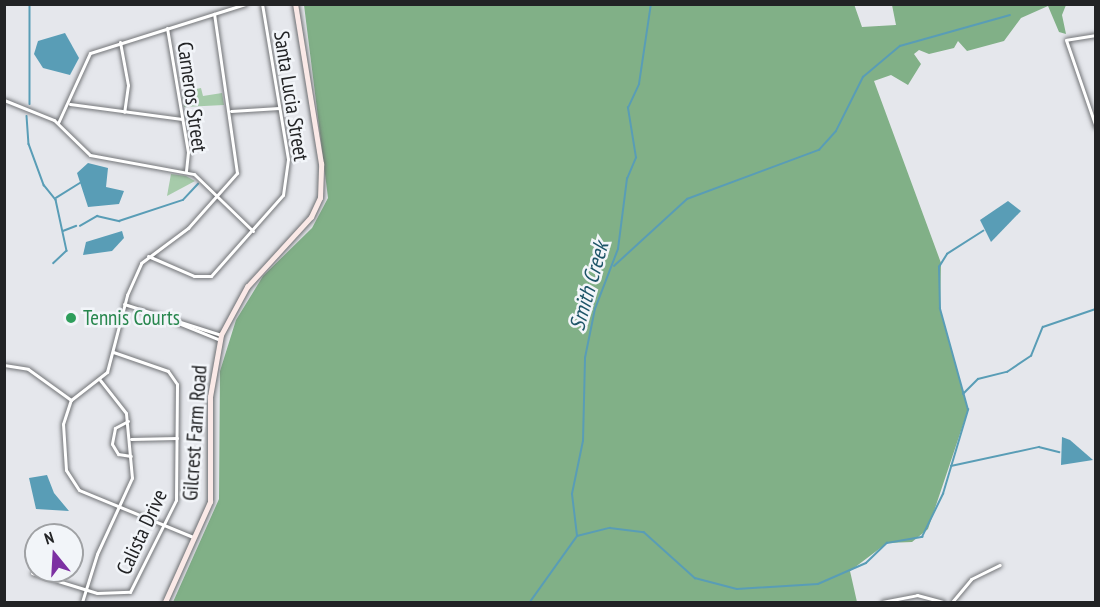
<!DOCTYPE html>
<style>
body{margin:0}
#map{position:relative;width:1100px;height:607px;overflow:hidden;background:#e5e7ec;font-family:"PT Sans Narrow",sans-serif}
div>[style]{position:absolute}
[style*='--x']{left:calc(var(--x)*1px);top:calc(var(--y)*1px);width:calc(var(--w)*1px);rotate:calc(var(--a)*1deg)}
.green>*{inset:0;background:#a6cbaa}
.forest>*{inset:0;background:#81b087}
.water>*{inset:0;background:#599db6}
.stream>*{height:1.5px;margin:-0.75px;padding:0 0.75px;transform-origin:0.75px;border-radius:0.75px;background:#599db6}
.roads{filter:drop-shadow(0 0 2px #6c6e71) drop-shadow(0 0 2px #6c6e71)}
.minor>*{height:3px;margin:-1.5px;padding:0 1.5px;transform-origin:1.5px;border-radius:1.5px;background:#fff}
.secondary>*{height:4.5px;margin:-2.25px;padding:0 2.25px;transform-origin:2.25px;border-radius:2.25px;background:#fae9e7}
.dots>*{width:16px;height:16px;translate:-50% -50%;box-sizing:border-box;border:3px solid #f2f5f9;border-radius:50%}
span{translate:-50% -50%;white-space:nowrap;text-align:center;line-height:1.15;-webkit-text-stroke:5px #f2f5f9;paint-order:stroke}
.street-label{font-size:21px;color:#222325}
.leisure-label{font-size:21px;color:#27864d}
.left{translate:0 -50%;text-align:left}
.water-label{font-size:22px;color:#1e5568;font-style:italic}
.frame{position:absolute;inset:0;border:6px solid #222325;pointer-events:none}
.north{position:absolute;left:24px;top:523px;width:60px;height:60px;box-sizing:border-box;background:#f2f5f9;border:2px solid #9fa1a4;border-radius:50%;rotate:342deg;font-size:16px;font-weight:700;line-height:24px;text-align:center;color:#222325}
.north::after{content:'';display:block;margin:auto;width:21px;height:27px;background:#7c30a2;clip-path:polygon(50% 0,100% 100%,50% 72%,0 100%)}
</style>
<div id="map">
<div class="green">
<div style="clip-path:polygon(201px 88px,203px 96px,222px 93px,224px 105px,184px 107px,182px 92px)"></div>
<div style="clip-path:polygon(171px 174px,186px 176px,195px 181px,167px 196px)"></div>
</div>
<div class="forest">
<div style="clip-path:polygon(854px 4px,862px 27px,896px 25px,892px 5px,1066px 5px,1062px 15px,1066px 34px,1059px 32px,1048px 6px,1021px 18px,1004px 41px,967px 51px,958px 41px,954px 48px,929px 54px,919px 50px,914px 54px,921px 64px,908px 85px,891px 75px,874px 81px,941px 263px,940px 310px,968px 410px,928px 529px,912px 542px,887px 543px,850px 571px,857px 602px,173px 602px,219px 499px,220px 371px,236px 320px,263px 276px,312px 228px,328px 198px,304px 5px)"></div>
</div>
<div class="water">
<div style="clip-path:polygon(65px 33px,79px 58px,70px 75px,43px 68px,34px 54px,38px 41px)"></div>
<div style="clip-path:polygon(88px 163px,108px 168px,106px 187px,124px 191px,119px 204px,88px 207px,77px 173px)"></div>
<div style="clip-path:polygon(1008px 201px,1021px 211px,991px 242px,980px 220px)"></div>
<div style="clip-path:polygon(122px 231px,124px 238px,112px 251px,83px 255px,86px 242px)"></div>
<div style="clip-path:polygon(1062px 437px,1070px 440px,1093px 460px,1061px 465px)"></div>
<div style="clip-path:polygon(47px 475px,54px 493px,69px 511px,36px 509px,29px 478px)"></div>
</div>
<div class="stream">
<div style="--x:30;--y:4;--w:100;--a:90"></div>
<div style="--x:27;--y:116;--w:28;--a:86"></div>
<div style="--x:29;--y:144;--w:44;--a:69.9"></div>
<div style="--x:44;--y:185;--w:19;--a:51"></div>
<div style="--x:56;--y:200;--w:52;--a:77.8"></div>
<div style="--x:67;--y:251;--w:18;--a:137"></div>
<div style="--x:56;--y:198;--w:31;--a:-32"></div>
<div style="--x:80;--y:226;--w:20;--a:-30"></div>
<div style="--x:97;--y:216;--w:23;--a:13"></div>
<div style="--x:119;--y:221;--w:67;--a:-18.2"></div>
<div style="--x:183;--y:200;--w:22;--a:-47"></div>
<div style="--x:63;--y:231;--w:14;--a:-21"></div>
<div style="--x:614;--y:266;--w:99;--a:-42.5"></div>
<div style="--x:687;--y:199;--w:141;--a:-20.4"></div>
<div style="--x:819;--y:150;--w:25;--a:-48"></div>
<div style="--x:836;--y:131;--w:60;--a:-63.4"></div>
<div style="--x:863;--y:77;--w:48;--a:-40"></div>
<div style="--x:900;--y:46;--w:114;--a:-15.7"></div>
<div style="--x:963;--y:394;--w:21;--a:-45"></div>
<div style="--x:978;--y:379;--w:30;--a:-14"></div>
<div style="--x:1007;--y:372;--w:29;--a:-34"></div>
<div style="--x:1031;--y:356;--w:31;--a:-68"></div>
<div style="--x:1043;--y:327;--w:56;--a:-18.8"></div>
<div style="--x:951;--y:466;--w:90;--a:-12.2"></div>
<div style="--x:1039;--y:447;--w:21;--a:14"></div>
<div style="--x:577;--y:536;--w:34;--a:-14"></div>
<div style="--x:610;--y:528;--w:34;--a:7"></div>
<div style="--x:644;--y:532;--w:69;--a:42"></div>
<div style="--x:695;--y:578;--w:43;--a:14.7"></div>
<div style="--x:737;--y:589;--w:81;--a:-3.5"></div>
<div style="--x:818;--y:584;--w:52;--a:-23.6"></div>
<div style="--x:866;--y:563;--w:29;--a:-44"></div>
<div style="--x:887;--y:543;--w:36;--a:-10"></div>
<div style="--x:922;--y:537;--w:48;--a:-64"></div>
<div style="--x:943;--y:494;--w:88;--a:-73.4"></div>
<div style="--x:968;--y:410;--w:105;--a:-105.5"></div>
<div style="--x:940;--y:309;--w:42;--a:-91.4"></div>
<div style="--x:939;--y:267;--w:15;--a:-58"></div>
<div style="--x:947;--y:254;--w:43;--a:-32.6"></div>
<div style="--x:530;--y:602;--w:81;--a:-54.5"></div>
<div style="--x:577;--y:536;--w:42;--a:-96.8"></div>
<div style="--x:572;--y:494;--w:54;--a:-78.3"></div>
<div style="--x:583;--y:441;--w:83;--a:-88.6"></div>
<div style="--x:585;--y:358;--w:50;--a:-78.5"></div>
<div style="--x:595;--y:309;--w:64;--a:-69"></div>
<div style="--x:618;--y:249;--w:71;--a:-82.7"></div>
<div style="--x:627;--y:179;--w:23;--a:-67"></div>
<div style="--x:636;--y:158;--w:51;--a:-99.1"></div>
<div style="--x:628;--y:108;--w:26;--a:-65"></div>
<div style="--x:639;--y:84;--w:81;--a:-81.5"></div>
</div>
<div class="roads">
<div class="minor">
<div style="--x:167;--y:28;--w:126;--a:80.4"></div>
<div style="--x:188;--y:152;--w:19;--a:96"></div>
<div style="--x:1096;--y:35;--w:30;--a:171"></div>
<div style="--x:1066;--y:40;--w:92;--a:71"></div>
<div style="--x:120;--y:42;--w:44;--a:79.5"></div>
<div style="--x:128;--y:85;--w:27;--a:98"></div>
<div style="--x:4;--y:100;--w:54;--a:21.8"></div>
<div style="--x:54;--y:120;--w:50;--a:44.2"></div>
<div style="--x:90;--y:155;--w:106;--a:10.4"></div>
<div style="--x:194;--y:174;--w:82;--a:44"></div>
<div style="--x:70;--y:104;--w:113;--a:7.6"></div>
<div style="--x:231;--y:111;--w:48;--a:-3.6"></div>
<div style="--x:58;--y:123;--w:77;--a:-65.4"></div>
<div style="--x:90;--y:53;--w:163;--a:-17.5"></div>
<div style="--x:148;--y:256;--w:50;--a:23.5"></div>
<div style="--x:194;--y:276;--w:17;--a:0"></div>
<div style="--x:211;--y:276;--w:108;--a:-48.4"></div>
<div style="--x:283;--y:195;--w:36;--a:-82"></div>
<div style="--x:288;--y:159;--w:157;--a:-99.5"></div>
<div style="--x:124;--y:304;--w:102;--a:17.7"></div>
<div style="--x:176;--y:322;--w:48;--a:22.2"></div>
<div style="--x:4;--y:365;--w:24;--a:9"></div>
<div style="--x:28;--y:369;--w:53;--a:35.8"></div>
<div style="--x:128;--y:421;--w:15;--a:152"></div>
<div style="--x:115;--y:428;--w:16;--a:101"></div>
<div style="--x:112;--y:444;--w:12;--a:59"></div>
<div style="--x:118;--y:454;--w:13;--a:9"></div>
<div style="--x:131;--y:439;--w:46;--a:-1.2"></div>
<div style="--x:193;--y:537;--w:123;--a:-157.6"></div>
<div style="--x:79;--y:490;--w:24;--a:-123"></div>
<div style="--x:66;--y:470;--w:46;--a:-93.7"></div>
<div style="--x:63;--y:424;--w:25;--a:-72"></div>
<div style="--x:71;--y:400;--w:46;--a:-37.9"></div>
<div style="--x:107;--y:372;--w:80;--a:-75.4"></div>
<div style="--x:127;--y:295;--w:35;--a:-66"></div>
<div style="--x:141;--y:263;--w:59;--a:-36.7"></div>
<div style="--x:188;--y:228;--w:74;--a:-48.3"></div>
<div style="--x:237;--y:173;--w:161;--a:-98.2"></div>
<div style="--x:32;--y:573;--w:68;--a:17.1"></div>
<div style="--x:97;--y:593;--w:33;--a:-2"></div>
<div style="--x:130;--y:592;--w:103;--a:-63.4"></div>
<div style="--x:176;--y:500;--w:116;--a:-89.5"></div>
<div style="--x:177;--y:384;--w:16;--a:-125"></div>
<div style="--x:168;--y:371;--w:58;--a:-160.9"></div>
<div style="--x:82;--y:602;--w:50;--a:-72.6"></div>
<div style="--x:97;--y:554;--w:84;--a:-65.3"></div>
<div style="--x:132;--y:478;--w:65;--a:-95.3"></div>
<div style="--x:126;--y:413;--w:42;--a:-128.2"></div>
<div style="--x:882;--y:602;--w:36;--a:-11"></div>
<div style="--x:917;--y:595;--w:28;--a:15"></div>
<div style="--x:952;--y:602;--w:30;--a:-50"></div>
<div style="--x:971;--y:579;--w:32;--a:-26"></div>
</div>
<div class="secondary">
<div style="--x:165;--y:602;--w:110;--a:-65.8"></div>
<div style="--x:210;--y:502;--w:105;--a:-90"></div>
<div style="--x:210;--y:397;--w:63;--a:-79.9"></div>
<div style="--x:221;--y:335;--w:55;--a:-61.6"></div>
<div style="--x:247;--y:287;--w:95;--a:-47.6"></div>
<div style="--x:311;--y:217;--w:21;--a:-65"></div>
<div style="--x:320;--y:198;--w:34;--a:-88"></div>
<div style="--x:321;--y:164;--w:162;--a:-99.2"></div>
</div>
</div>
<div class="dots">
<div style="left:71px;top:318px;background:#2e9e5b"></div>
</div>
<div class="street-label">
<span style="left:291px;top:96px;rotate:81deg">Santa Lucia Street</span>
<span style="left:192px;top:97px;rotate:82deg">Carneros Street</span>
<span style="left:195px;top:433px;rotate:-86deg">Gilcrest Farm Road</span>
<span style="left:142px;top:532px;rotate:-65deg">Calista Drive</span>
</div>
<div class="leisure-label">
<span class="left" style="left:83px;top:318px">Tennis Courts</span>
</div>
<div class="water-label">
<span style="left:589px;top:286px;rotate:-74deg">Smith Creek</span>
</div>
<div class="frame"></div>
<div class="north">N</div>
</div>
